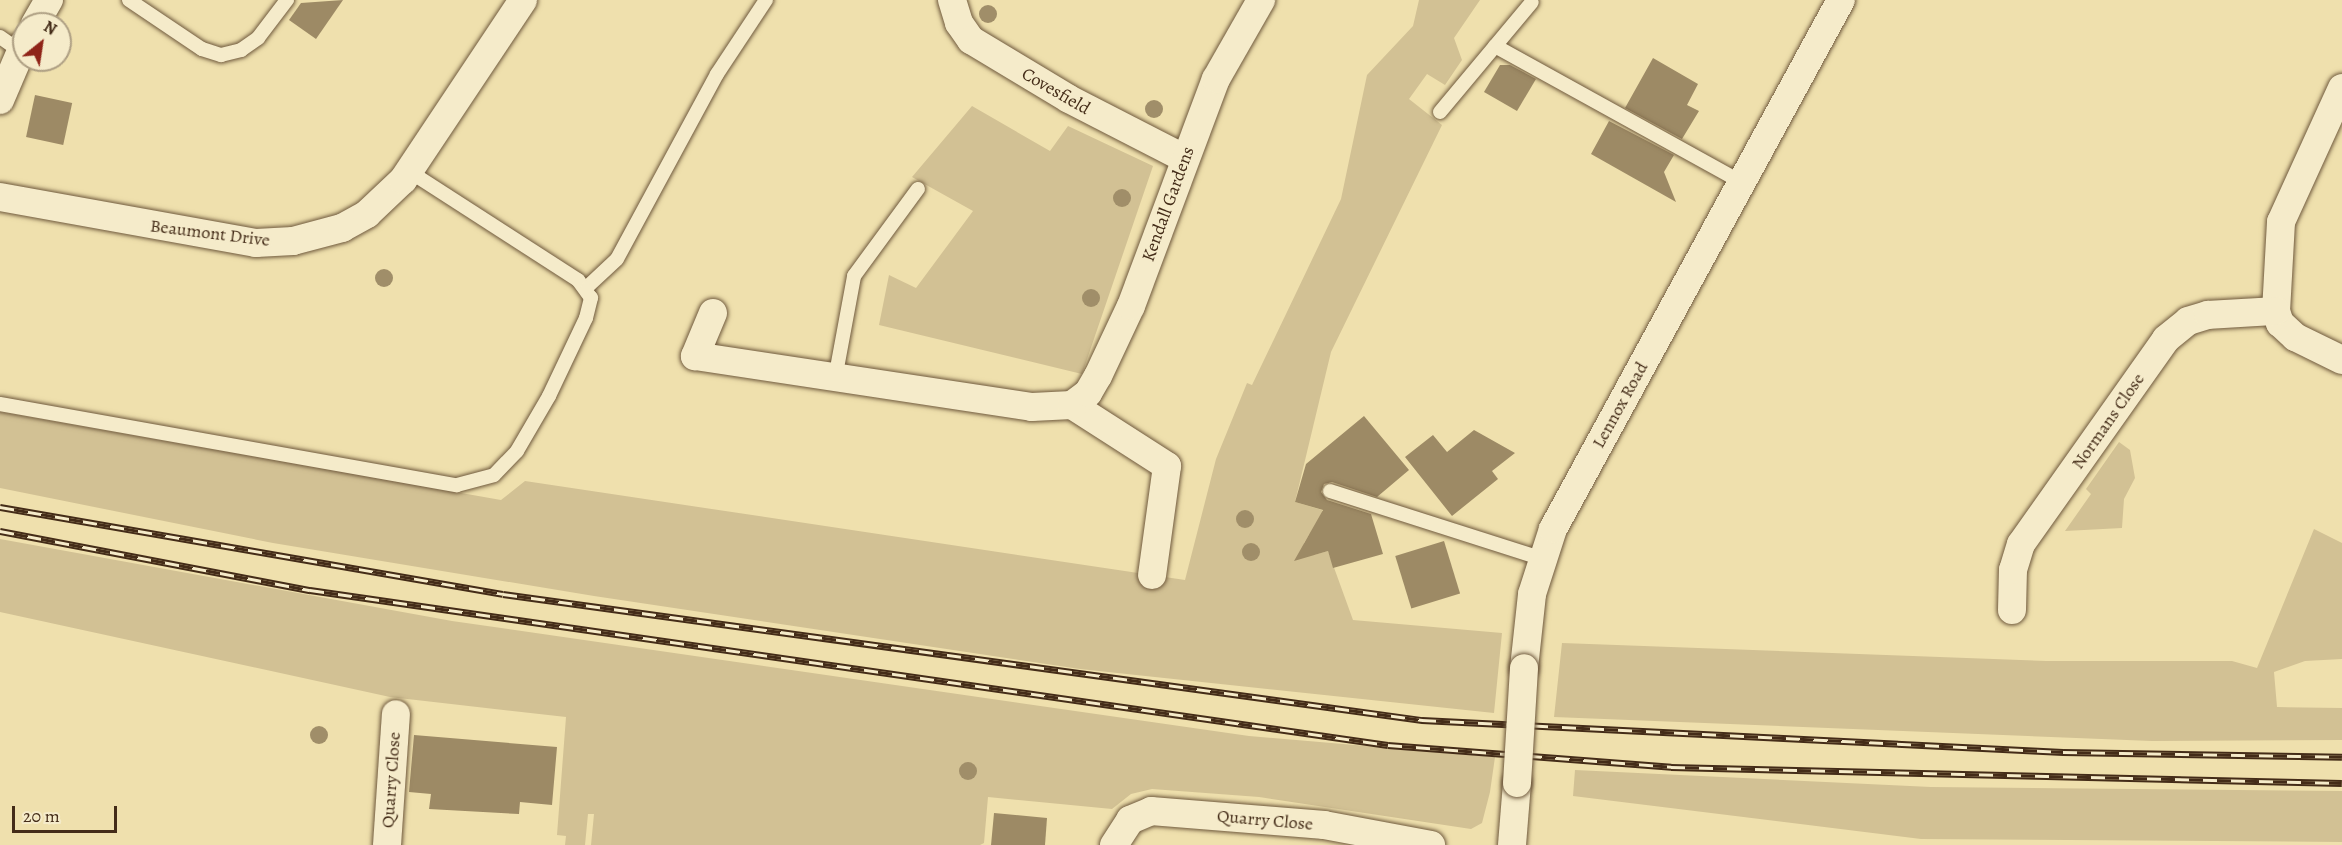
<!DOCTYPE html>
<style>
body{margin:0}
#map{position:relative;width:2342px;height:845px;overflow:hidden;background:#efe0ad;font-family:Alegreya,serif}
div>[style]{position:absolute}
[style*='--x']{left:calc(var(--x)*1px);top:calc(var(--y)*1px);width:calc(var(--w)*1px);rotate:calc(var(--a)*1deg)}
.green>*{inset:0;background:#d2c194}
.building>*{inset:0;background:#9d8a65;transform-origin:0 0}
.roads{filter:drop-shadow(0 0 2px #6f593d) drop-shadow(0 0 2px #6f593d)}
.service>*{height:14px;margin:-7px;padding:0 7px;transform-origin:7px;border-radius:7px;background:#f5ebca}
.minor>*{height:28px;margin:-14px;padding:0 14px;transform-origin:14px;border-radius:14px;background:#f5ebca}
.rail>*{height:7px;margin-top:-3.5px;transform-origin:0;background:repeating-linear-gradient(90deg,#f5ebca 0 14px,#442c18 0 28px);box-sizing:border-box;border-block:2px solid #442c18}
.bridges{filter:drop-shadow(0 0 2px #6f593d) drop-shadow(0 0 2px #6f593d)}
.minor-bridge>*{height:28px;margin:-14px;padding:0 14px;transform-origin:14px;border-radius:14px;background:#f5ebca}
.trees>*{width:18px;height:18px;margin:-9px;border-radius:50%;background:#a08e69}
span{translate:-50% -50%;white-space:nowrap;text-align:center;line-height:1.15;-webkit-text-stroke:4.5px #f5ebca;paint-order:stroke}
.street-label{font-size:18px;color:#442c18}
.north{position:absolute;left:12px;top:12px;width:60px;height:60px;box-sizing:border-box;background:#f5ebca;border:2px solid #ae9f83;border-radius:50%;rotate:30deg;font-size:16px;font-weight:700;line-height:24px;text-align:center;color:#442c18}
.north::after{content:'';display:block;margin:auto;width:21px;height:27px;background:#8f2418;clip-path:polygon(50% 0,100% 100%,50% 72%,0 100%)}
.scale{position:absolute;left:12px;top:806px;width:105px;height:27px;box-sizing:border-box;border:3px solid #442c18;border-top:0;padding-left:8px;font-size:18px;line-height:21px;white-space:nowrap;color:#442c18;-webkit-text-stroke:4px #f5ebca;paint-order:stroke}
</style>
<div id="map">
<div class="green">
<div style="clip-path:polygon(1419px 0,1480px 0,1454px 38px,1462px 60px,1445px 85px,1427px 74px,1409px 99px,1442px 125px,1331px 352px,1295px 502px,1322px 510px,1328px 530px,1309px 535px,1304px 543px,1314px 555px,1328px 551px,1353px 620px,1502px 633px,1494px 713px,1080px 669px,594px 596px,273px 543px,0 488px,0 412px,501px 500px,525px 481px,1185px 580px,1216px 459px,1247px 383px,1252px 385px,1341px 199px,1367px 75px,1413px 26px)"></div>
<div style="clip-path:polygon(972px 106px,1050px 151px,1068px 126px,1153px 166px,1082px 374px,879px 325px,889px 275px,916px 288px,973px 211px,912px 177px)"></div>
<div style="clip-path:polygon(2119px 442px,2130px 450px,2135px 478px,2124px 499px,2122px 528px,2065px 531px,2091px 494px,2086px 489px)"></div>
<div style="clip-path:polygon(2314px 529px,2342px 543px,2342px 659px,2305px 661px,2274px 672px,2277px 707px,2342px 708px,2342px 740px,2152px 741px,1554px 717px,1562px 643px,2046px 661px,2232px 661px,2257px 668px)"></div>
<div style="clip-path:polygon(0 539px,452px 621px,1249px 736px,1495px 757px,1490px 792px,1482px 823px,1471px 829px,1259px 797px,1152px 789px,1131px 794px,1112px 809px,988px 797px,984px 843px,980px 845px,591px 845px,594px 814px,588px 814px,585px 845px,565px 845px,566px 836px,557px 835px,566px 717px,390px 697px,0 612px)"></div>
<div style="clip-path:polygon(1575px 770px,1931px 787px,2342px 791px,2342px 842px,1921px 839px,1573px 796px)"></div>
</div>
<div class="building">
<div style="clip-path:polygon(343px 0,316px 39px,289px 20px,301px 3px)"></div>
<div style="clip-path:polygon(1653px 58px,1698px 84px,1687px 105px,1699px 111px,1682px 139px,1625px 108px)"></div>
<div style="clip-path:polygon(1500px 65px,1510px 65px,1536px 79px,1517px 111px,1484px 92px)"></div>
<div style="left:35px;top:95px;width:38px;height:43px;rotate:12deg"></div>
<div style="clip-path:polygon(1609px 121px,1674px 155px,1664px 172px,1676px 202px,1591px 154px)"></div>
<div style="clip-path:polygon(1364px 416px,1409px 470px,1377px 497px,1332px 482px,1324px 484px,1321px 492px,1327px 500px,1371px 514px,1383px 554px,1333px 568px,1328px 551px,1294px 561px,1323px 510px,1295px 502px,1306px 464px)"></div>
<div style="clip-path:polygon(1474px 430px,1515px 453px,1492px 471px,1498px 479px,1452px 516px,1405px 457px,1433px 435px,1447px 452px)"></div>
<div style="left:1444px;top:541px;width:55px;height:51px;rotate:73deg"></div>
<div style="clip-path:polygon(414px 735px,557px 747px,552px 805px,520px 802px,519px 814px,429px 809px,431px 794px,409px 792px)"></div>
<div style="clip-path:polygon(994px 813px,1047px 818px,1045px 845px,991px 845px)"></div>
</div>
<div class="roads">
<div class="service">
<div style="--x:129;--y:0;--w:88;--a:33.9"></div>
<div style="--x:202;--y:49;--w:20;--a:18"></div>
<div style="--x:221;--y:55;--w:21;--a:-14"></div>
<div style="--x:241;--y:50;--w:21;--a:-35"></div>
<div style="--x:258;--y:38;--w:48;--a:-52.7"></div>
<div style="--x:0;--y:37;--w:24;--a:35"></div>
<div style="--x:1495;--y:46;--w:281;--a:28.9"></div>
<div style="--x:1440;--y:112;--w:143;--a:-50.1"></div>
<div style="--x:586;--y:288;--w:42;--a:-43.1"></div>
<div style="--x:617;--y:259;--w:210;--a:-61.6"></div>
<div style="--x:717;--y:74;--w:89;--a:-56.5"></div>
<div style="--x:835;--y:379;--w:105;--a:-79.5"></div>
<div style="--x:854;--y:276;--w:108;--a:-53.7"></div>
<div style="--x:0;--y:404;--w:464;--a:10.1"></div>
<div style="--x:457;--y:485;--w:38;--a:-15"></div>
<div style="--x:494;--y:475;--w:33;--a:-46"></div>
<div style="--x:517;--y:451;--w:64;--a:-59.8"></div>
<div style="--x:549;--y:396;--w:86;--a:-64.6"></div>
<div style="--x:586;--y:318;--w:21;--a:-76"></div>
<div style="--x:591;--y:298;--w:22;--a:-126"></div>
<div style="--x:578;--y:280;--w:201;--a:-147.2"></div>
<div style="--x:1330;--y:491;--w:220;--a:17.7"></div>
</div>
<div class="minor">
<div style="--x:952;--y:0;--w:24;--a:73"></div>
<div style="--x:959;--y:23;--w:21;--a:55"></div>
<div style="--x:971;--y:40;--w:114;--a:31"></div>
<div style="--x:1069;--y:99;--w:129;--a:27.2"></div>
<div style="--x:35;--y:24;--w:28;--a:-60"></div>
<div style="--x:2342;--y:88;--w:147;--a:114.5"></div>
<div style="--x:2281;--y:222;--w:89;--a:93.2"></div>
<div style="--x:2276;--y:311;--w:13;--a:72"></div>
<div style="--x:2280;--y:323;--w:21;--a:43"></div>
<div style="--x:2295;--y:337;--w:52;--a:26.1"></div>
<div style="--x:0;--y:100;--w:61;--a:-66.8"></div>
<div style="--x:0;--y:197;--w:260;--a:10.2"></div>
<div style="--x:256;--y:243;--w:37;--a:-3"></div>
<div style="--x:293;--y:241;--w:51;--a:-14.9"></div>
<div style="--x:342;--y:228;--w:29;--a:-29"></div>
<div style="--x:367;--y:214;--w:50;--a:-43.4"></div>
<div style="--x:403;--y:180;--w:216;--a:-56.3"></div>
<div style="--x:713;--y:313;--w:47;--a:112.7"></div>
<div style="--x:695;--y:356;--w:341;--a:8.6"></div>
<div style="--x:1032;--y:407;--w:40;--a:-2.9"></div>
<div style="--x:1072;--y:405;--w:113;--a:32.7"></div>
<div style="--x:1167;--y:466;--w:110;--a:97.8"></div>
<div style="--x:1072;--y:405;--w:20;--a:-37"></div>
<div style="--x:1088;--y:393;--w:20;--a:-60"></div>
<div style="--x:1098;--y:376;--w:77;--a:-64.8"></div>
<div style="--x:1131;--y:306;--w:242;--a:-69.5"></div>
<div style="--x:1216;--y:79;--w:91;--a:-60.3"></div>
<div style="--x:2012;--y:610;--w:40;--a:-88.6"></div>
<div style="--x:2013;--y:570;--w:27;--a:-73"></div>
<div style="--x:2021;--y:544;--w:251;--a:-54.7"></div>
<div style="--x:2166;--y:339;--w:28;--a:-39"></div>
<div style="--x:2188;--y:321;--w:21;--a:-17"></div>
<div style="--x:2208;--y:315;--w:68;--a:-3.4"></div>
<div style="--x:1524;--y:668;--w:74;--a:-83.8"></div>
<div style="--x:1532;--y:594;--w:68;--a:-72.1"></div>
<div style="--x:1553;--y:529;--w:602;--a:-61.44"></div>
<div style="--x:387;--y:845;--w:131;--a:-86.1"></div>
<div style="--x:1114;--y:845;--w:30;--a:-57"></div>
<div style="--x:1130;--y:820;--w:23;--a:-23"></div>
<div style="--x:1151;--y:811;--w:174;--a:4.6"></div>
<div style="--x:1324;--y:825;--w:109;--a:10.6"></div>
<div style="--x:1512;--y:845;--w:62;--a:-85.4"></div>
</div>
</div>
<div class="rail">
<div style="--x:0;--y:507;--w:510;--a:9.81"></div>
<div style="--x:503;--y:594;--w:928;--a:7.81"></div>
<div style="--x:1422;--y:720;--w:642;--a:2.86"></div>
<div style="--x:2063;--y:752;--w:279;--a:1"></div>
<div style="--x:0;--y:531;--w:316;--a:10.8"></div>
<div style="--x:310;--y:590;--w:1089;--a:8.18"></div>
<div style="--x:1388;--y:745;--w:284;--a:4.4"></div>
<div style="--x:1671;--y:767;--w:671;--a:1.37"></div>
</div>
<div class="bridges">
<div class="minor-bridge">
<div style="--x:1517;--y:783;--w:115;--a:-86.5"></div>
</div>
</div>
<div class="trees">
<div style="left:988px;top:14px"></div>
<div style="left:1154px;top:109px"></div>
<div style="left:1122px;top:198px"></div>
<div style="left:384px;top:278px"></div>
<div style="left:1091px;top:298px"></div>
<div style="left:1245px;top:519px"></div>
<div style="left:1251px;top:552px"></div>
<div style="left:319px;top:735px"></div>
<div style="left:968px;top:771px"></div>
</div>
<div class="street-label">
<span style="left:1056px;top:91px;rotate:30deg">Covesfield</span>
<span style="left:1168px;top:204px;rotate:-70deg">Kendall Gardens</span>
<span style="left:210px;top:233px;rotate:7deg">Beaumont Drive</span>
<span style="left:1620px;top:405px;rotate:-61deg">Lennox Road</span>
<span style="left:2108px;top:421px;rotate:-55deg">Normans Close</span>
<span style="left:391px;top:780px;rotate:-86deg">Quarry Close</span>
<span style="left:1265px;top:820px;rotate:5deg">Quarry Close</span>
</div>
<div class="north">N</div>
<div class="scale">20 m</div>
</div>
